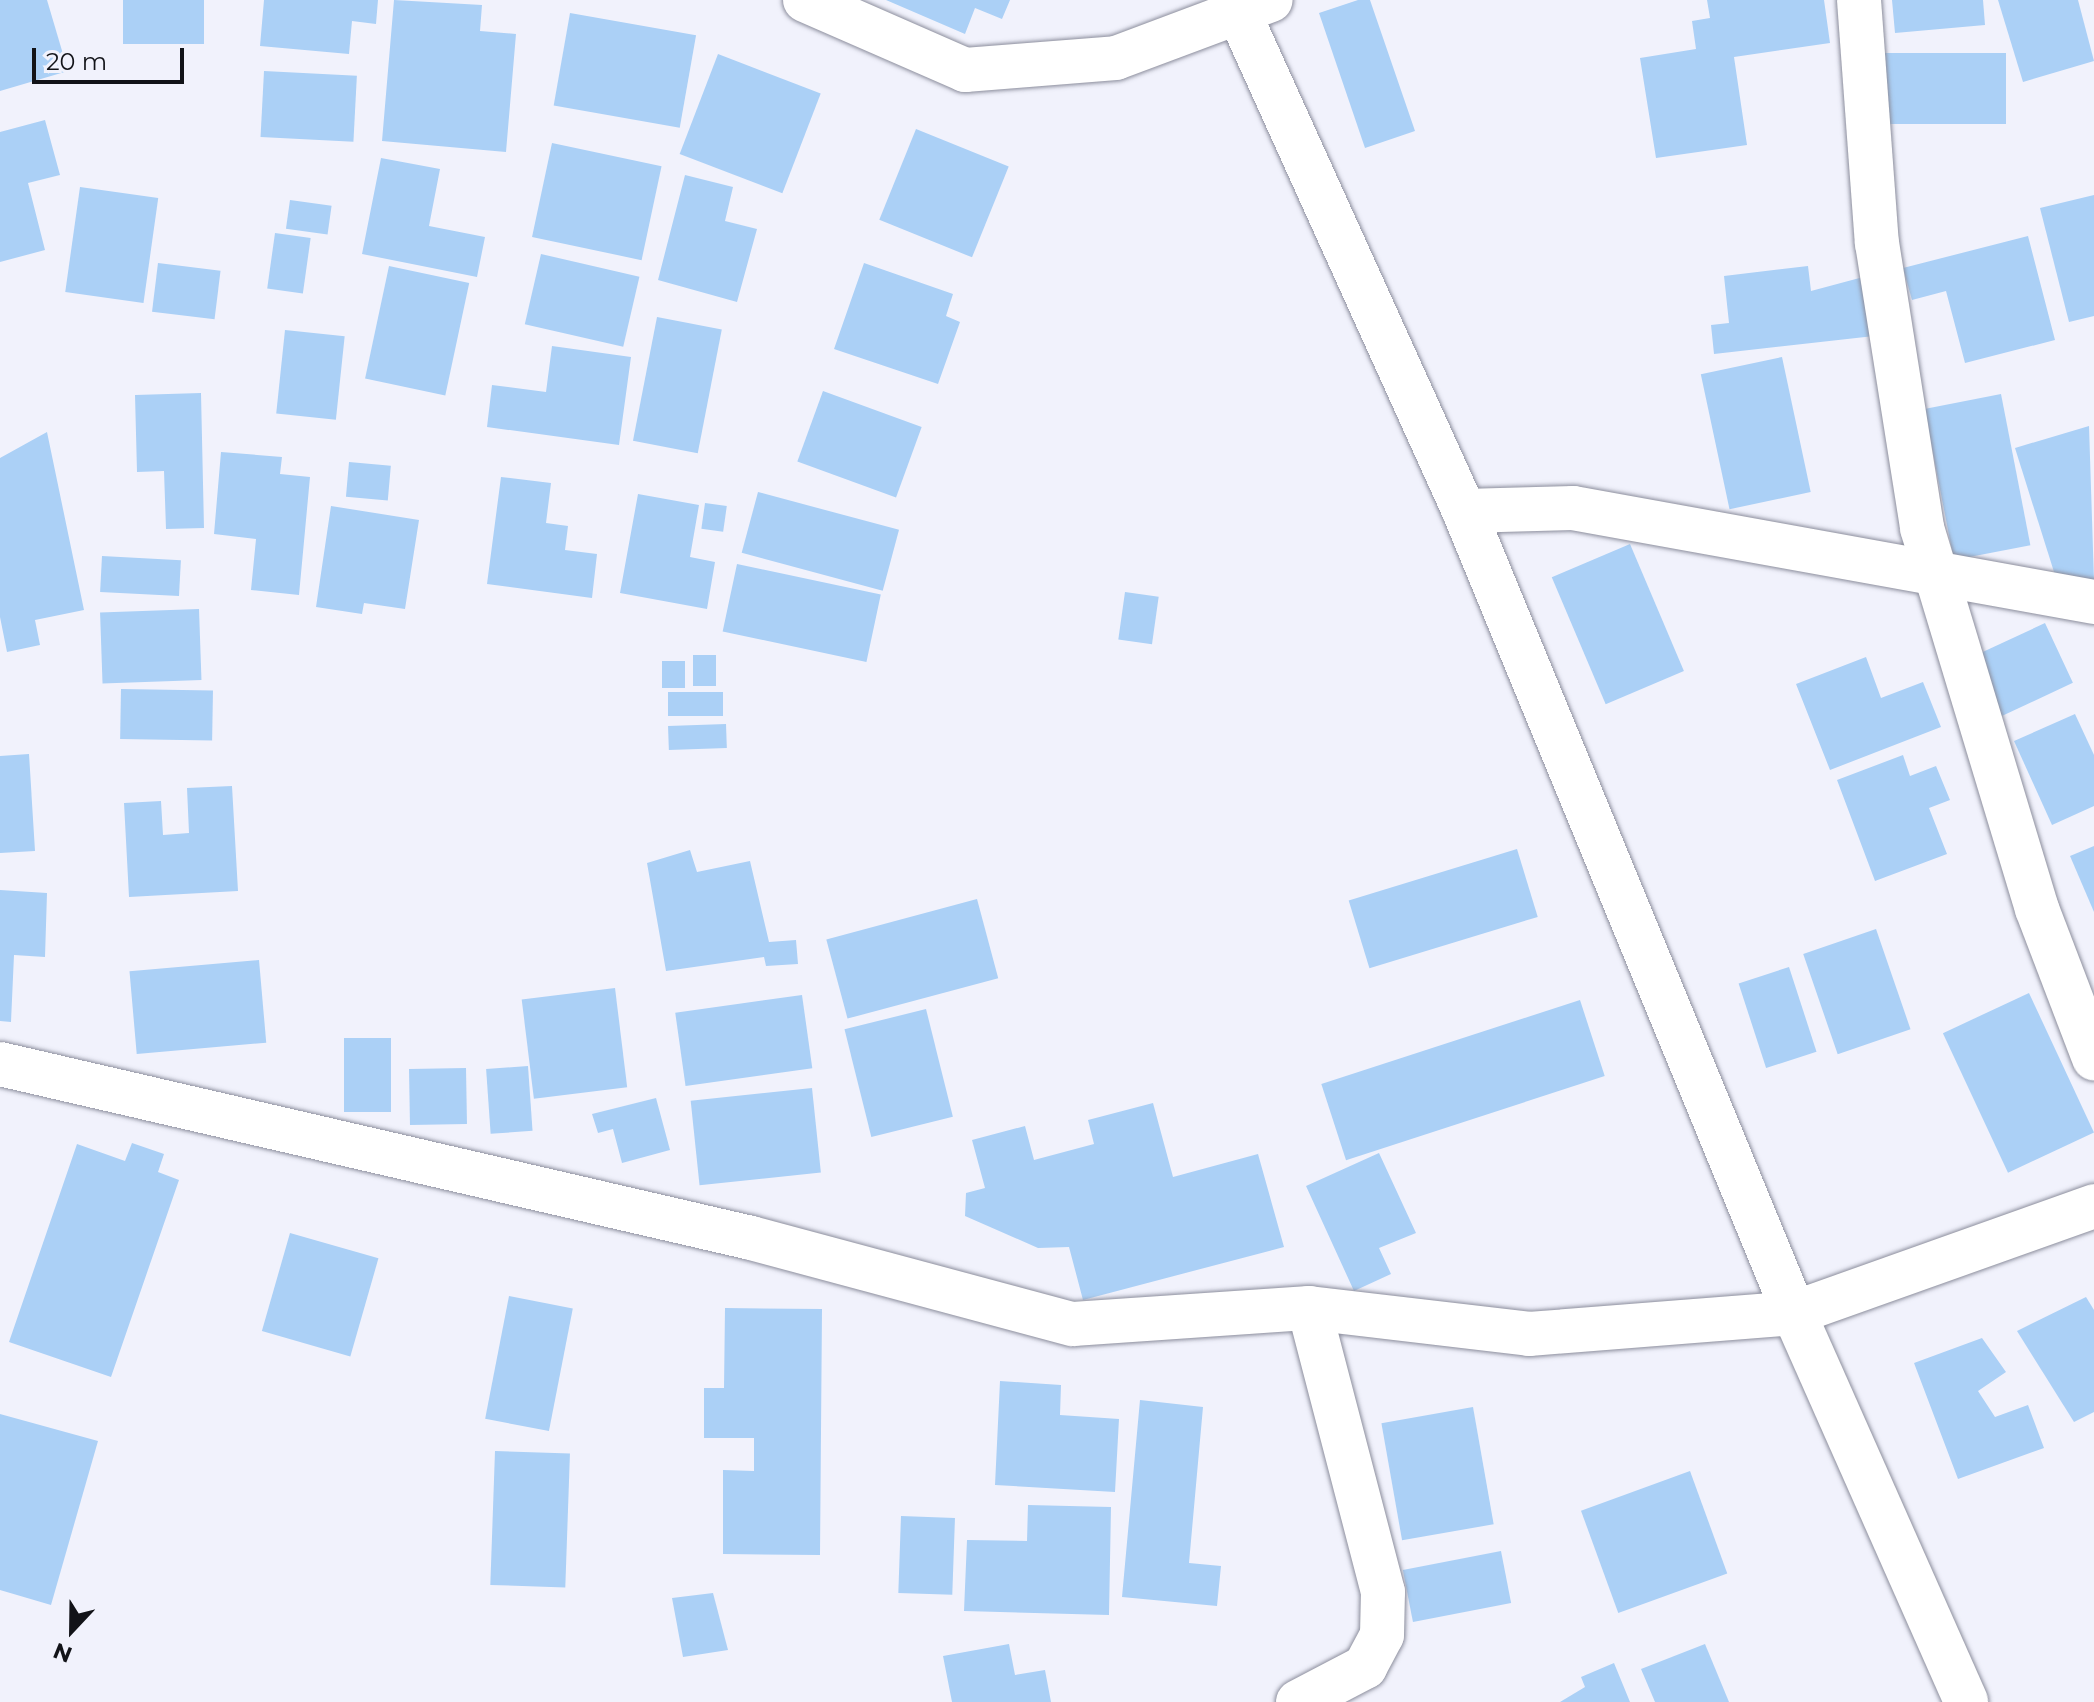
<!DOCTYPE html>
<style>
body{margin:0}
#map{position:relative;width:2094px;height:1702px;overflow:hidden;background:#f1f2fc;font-family:Montserrat,sans-serif}
div>[style]{position:absolute}
[style*='--x']{left:calc(var(--x)*1px);top:calc(var(--y)*1px);width:calc(var(--w)*1px);rotate:calc(var(--a)*1deg)}
.building>*{inset:0;background:#abd0f6;transform-origin:0 0}
.roads{filter:drop-shadow(0 0 2px #8c8e9d) drop-shadow(0 0 2px #8c8e9d)}
.minor>*{height:44px;margin:-22px;padding:0 22px;transform-origin:22px;border-radius:22px;background:#fff}
.tertiary>*{height:44px;margin:-22px;padding:0 22px;transform-origin:22px;border-radius:22px;background:#fff}
span{translate:-50% -50%;white-space:nowrap;text-align:center;line-height:1.15;-webkit-text-stroke:6px #f1f2fc;paint-order:stroke}
.north{position:absolute;left:32px;top:1590px;width:80px;height:80px;-webkit-text-stroke:6px #f1f2fc;paint-order:stroke;rotate:202deg;font-size:22px;font-weight:700;line-height:32px;text-align:center;color:#121318}
.north::after{content:'';display:block;margin:auto;width:28px;height:36px;background:#121318;clip-path:polygon(50% 0,100% 100%,50% 72%,0 100%)}
.scale{position:absolute;left:32px;top:48px;width:152px;height:36px;box-sizing:border-box;border:4px solid #121318;border-top:0;padding-left:10px;font-size:24px;line-height:28px;white-space:nowrap;color:#121318;-webkit-text-stroke:6px #f1f2fc;paint-order:stroke}
</style>
<div id="map">
<div class="building">
<div style="clip-path:polygon(0 0,47px 0,68px 71px,0 91px)"></div>
<div style="left:123px;top:0;width:81px;height:44px"></div>
<div style="clip-path:polygon(264px 0,378px 0,376px 24px,352px 21px,349px 54px,260px 46px)"></div>
<div style="clip-path:polygon(394px 0,482px 5px,480px 31px,516px 34px,506px 152px,382px 141px)"></div>
<div style="clip-path:polygon(886px 0,1010px 0,1002px 19px,975px 8px,965px 34px)"></div>
<div style="clip-path:polygon(1358px 0,1370px 0,1415px 131px,1365px 148px,1319px 13px)"></div>
<div style="clip-path:polygon(1707px 0,1824px 0,1830px 43px,1734px 57px,1747px 145px,1656px 158px,1640px 58px,1696px 49px,1692px 21px,1710px 18px)"></div>
<div style="clip-path:polygon(1892px 0,1983px 0,1985px 25px,1895px 33px)"></div>
<div style="clip-path:polygon(1998px 0,2078px 0,2094px 61px,2023px 82px)"></div>
<div style="left:570px;top:13px;width:128px;height:94px;rotate:10deg"></div>
<div style="left:1881px;top:53px;width:125px;height:71px"></div>
<div style="left:718px;top:54px;width:110px;height:107px;rotate:21deg"></div>
<div style="left:264px;top:71px;width:93px;height:66px;rotate:3deg"></div>
<div style="clip-path:polygon(45px 120px,60px 175px,28px 183px,45px 250px,0 262px,0 132px)"></div>
<div style="left:916px;top:129px;width:100px;height:98px;rotate:22deg"></div>
<div style="left:552px;top:143px;width:112px;height:96px;rotate:12deg"></div>
<div style="clip-path:polygon(381px 158px,440px 169px,429px 226px,485px 237px,477px 277px,362px 254px)"></div>
<div style="clip-path:polygon(685px 175px,733px 187px,725px 221px,757px 229px,737px 302px,658px 280px)"></div>
<div style="left:80px;top:187px;width:79px;height:106px;rotate:8deg"></div>
<div style="clip-path:polygon(2094px 195px,2094px 316px,2069px 322px,2040px 208px)"></div>
<div style="left:290px;top:200px;width:42px;height:29px;rotate:8deg"></div>
<div style="left:275px;top:233px;width:36px;height:56px;rotate:8deg"></div>
<div style="clip-path:polygon(2028px 236px,2055px 340px,1965px 363px,1946px 291px,1912px 300px,1903px 268px)"></div>
<div style="left:541px;top:254px;width:101px;height:72px;rotate:13deg"></div>
<div style="left:158px;top:263px;width:63px;height:49px;rotate:7deg"></div>
<div style="clip-path:polygon(864px 263px,953px 294px,946px 316px,960px 322px,938px 384px,834px 349px)"></div>
<div style="left:389px;top:266px;width:82px;height:115px;rotate:12deg"></div>
<div style="clip-path:polygon(1808px 266px,1811px 291px,1867px 276px,1874px 336px,1714px 354px,1711px 325px,1729px 323px,1724px 276px)"></div>
<div style="left:657px;top:317px;width:66px;height:126px;rotate:11deg"></div>
<div style="left:285px;top:330px;width:60px;height:84px;rotate:6deg"></div>
<div style="clip-path:polygon(552px 346px,631px 357px,619px 445px,487px 427px,492px 385px,546px 392px)"></div>
<div style="left:1782px;top:357px;width:138px;height:83px;rotate:78deg"></div>
<div style="left:823px;top:391px;width:105px;height:75px;rotate:20deg"></div>
<div style="clip-path:polygon(201px 393px,204px 528px,166px 529px,164px 471px,137px 472px,135px 395px)"></div>
<div style="left:2001px;top:394px;width:154px;height:78px;rotate:79deg"></div>
<div style="clip-path:polygon(2089px 426px,2094px 581px,2060px 591px,2015px 448px)"></div>
<div style="clip-path:polygon(47px 432px,84px 610px,35px 620px,40px 645px,7px 652px,0 617px,0 458px)"></div>
<div style="clip-path:polygon(221px 452px,282px 457px,280px 474px,310px 477px,299px 595px,251px 590px,256px 539px,214px 534px)"></div>
<div style="left:349px;top:462px;width:42px;height:35px;rotate:5deg"></div>
<div style="clip-path:polygon(501px 477px,551px 483px,546px 523px,568px 526px,565px 550px,597px 554px,592px 598px,487px 584px)"></div>
<div style="left:758px;top:492px;width:146px;height:63px;rotate:15deg"></div>
<div style="clip-path:polygon(638px 494px,699px 505px,690px 557px,715px 562px,707px 609px,620px 593px)"></div>
<div style="left:705px;top:503px;width:22px;height:26px;rotate:8deg"></div>
<div style="clip-path:polygon(331px 506px,419px 520px,405px 609px,364px 603px,362px 614px,316px 607px)"></div>
<div style="left:1630px;top:544px;width:138px;height:85px;rotate:67deg"></div>
<div style="left:102px;top:556px;width:79px;height:36px;rotate:3deg"></div>
<div style="left:737px;top:564px;width:147px;height:69px;rotate:12deg"></div>
<div style="left:1125px;top:592px;width:34px;height:48px;rotate:8deg"></div>
<div style="left:199px;top:609px;width:71px;height:99px;rotate:88deg"></div>
<div style="left:2045px;top:623px;width:66px;height:89px;rotate:65deg"></div>
<div style="left:693px;top:655px;width:23px;height:31px"></div>
<div style="clip-path:polygon(1866px 657px,1881px 698px,1923px 682px,1941px 727px,1830px 770px,1796px 684px)"></div>
<div style="left:662px;top:661px;width:23px;height:27px"></div>
<div style="left:121px;top:689px;width:92px;height:50px;rotate:1deg"></div>
<div style="left:723px;top:692px;width:24px;height:55px;rotate:90deg"></div>
<div style="clip-path:polygon(2075px 714px,2094px 755px,2094px 806px,2052px 825px,2014px 741px)"></div>
<div style="left:726px;top:724px;width:24px;height:58px;rotate:88deg"></div>
<div style="clip-path:polygon(29px 754px,35px 851px,0 853px,0 756px)"></div>
<div style="clip-path:polygon(1903px 755px,1910px 776px,1936px 766px,1950px 800px,1929px 808px,1947px 854px,1875px 881px,1837px 780px)"></div>
<div style="clip-path:polygon(232px 786px,238px 891px,129px 897px,124px 803px,161px 801px,163px 835px,189px 833px,187px 788px)"></div>
<div style="clip-path:polygon(2094px 846px,2094px 912px,2070px 856px)"></div>
<div style="left:1517px;top:849px;width:71px;height:176px;rotate:73deg"></div>
<div style="clip-path:polygon(690px 850px,697px 872px,750px 861px,769px 942px,796px 940px,798px 964px,766px 966px,764px 957px,666px 971px,647px 863px)"></div>
<div style="clip-path:polygon(0 890px,47px 893px,45px 957px,14px 955px,11px 1022px,0 1021px)"></div>
<div style="left:977px;top:899px;width:82px;height:156px;rotate:75deg"></div>
<div style="left:1876px;top:929px;width:106px;height:77px;rotate:71deg"></div>
<div style="left:259px;top:960px;width:83px;height:130px;rotate:85deg"></div>
<div style="left:1789px;top:967px;width:89px;height:53px;rotate:72deg"></div>
<div style="left:615px;top:988px;width:100px;height:94px;rotate:83deg"></div>
<div style="left:2029px;top:993px;width:154px;height:95px;rotate:65deg"></div>
<div style="left:802px;top:995px;width:74px;height:128px;rotate:82deg"></div>
<div style="left:1580px;top:1000px;width:80px;height:272px;rotate:72deg"></div>
<div style="left:926px;top:1009px;width:111px;height:84px;rotate:76deg"></div>
<div style="left:344px;top:1038px;width:47px;height:74px"></div>
<div style="left:528px;top:1066px;width:65px;height:42px;rotate:86deg"></div>
<div style="left:466px;top:1068px;width:56px;height:57px;rotate:89deg"></div>
<div style="left:812px;top:1088px;width:85px;height:122px;rotate:84deg"></div>
<div style="clip-path:polygon(656px 1098px,670px 1150px,622px 1163px,613px 1129px,598px 1133px,592px 1114px)"></div>
<div style="clip-path:polygon(1153px 1103px,1173px 1177px,1258px 1154px,1284px 1247px,1083px 1300px,1069px 1247px,1038px 1248px,965px 1216px,966px 1193px,985px 1188px,972px 1140px,1025px 1126px,1034px 1160px,1094px 1144px,1088px 1120px)"></div>
<div style="clip-path:polygon(132px 1143px,164px 1154px,158px 1172px,179px 1180px,111px 1377px,9px 1342px,77px 1144px,125px 1161px)"></div>
<div style="clip-path:polygon(1379px 1153px,1416px 1233px,1379px 1248px,1391px 1274px,1354px 1291px,1306px 1186px)"></div>
<div style="left:290px;top:1233px;width:92px;height:102px;rotate:16deg"></div>
<div style="left:509px;top:1296px;width:65px;height:125px;rotate:11deg"></div>
<div style="clip-path:polygon(2086px 1297px,2094px 1310px,2094px 1412px,2074px 1422px,2017px 1331px)"></div>
<div style="clip-path:polygon(725px 1308px,822px 1309px,820px 1555px,723px 1554px,723px 1470px,754px 1471px,754px 1438px,704px 1438px,704px 1388px,724px 1388px)"></div>
<div style="clip-path:polygon(1982px 1338px,2006px 1372px,1978px 1391px,1995px 1417px,2028px 1405px,2044px 1448px,1958px 1479px,1914px 1363px)"></div>
<div style="clip-path:polygon(1000px 1381px,1061px 1385px,1060px 1415px,1119px 1419px,1115px 1492px,995px 1485px)"></div>
<div style="clip-path:polygon(1140px 1400px,1203px 1407px,1189px 1563px,1221px 1566px,1217px 1606px,1122px 1597px)"></div>
<div style="left:1473px;top:1407px;width:119px;height:93px;rotate:80deg"></div>
<div style="clip-path:polygon(0 1414px,98px 1441px,51px 1605px,0 1590px)"></div>
<div style="left:495px;top:1451px;width:75px;height:134px;rotate:2deg"></div>
<div style="left:1690px;top:1471px;width:109px;height:116px;rotate:70deg"></div>
<div style="clip-path:polygon(1028px 1505px,1111px 1507px,1109px 1615px,964px 1611px,967px 1540px,1027px 1541px)"></div>
<div style="left:901px;top:1516px;width:54px;height:77px;rotate:2deg"></div>
<div style="left:1501px;top:1551px;width:53px;height:100px;rotate:79deg"></div>
<div style="clip-path:polygon(713px 1593px,728px 1650px,683px 1657px,672px 1598px)"></div>
<div style="clip-path:polygon(1009px 1644px,1015px 1675px,1045px 1670px,1051px 1702px,952px 1702px,943px 1656px)"></div>
<div style="clip-path:polygon(1705px 1644px,1729px 1702px,1655px 1702px,1641px 1669px)"></div>
<div style="clip-path:polygon(1614px 1663px,1630px 1702px,1560px 1702px,1585px 1687px,1581px 1677px)"></div>
</div>
<div class="roads">
<div class="minor">
<div style="--x:805;--y:0;--w:175;--a:23.6"></div>
<div style="--x:965;--y:70;--w:151;--a:-4.5"></div>
<div style="--x:1116;--y:58;--w:165;--a:-20.5"></div>
<div style="--x:1859;--y:0;--w:244;--a:85.8"></div>
<div style="--x:1877;--y:243;--w:289;--a:81"></div>
<div style="--x:1922;--y:528;--w:398;--a:73.2"></div>
<div style="--x:2037;--y:909;--w:160;--a:69.1"></div>
<div style="--x:1464;--y:511;--w:109;--a:-1.6"></div>
<div style="--x:1573;--y:508;--w:529;--a:10.23"></div>
<div style="--x:1298;--y:1702;--w:76;--a:-27.6"></div>
<div style="--x:1365;--y:1667;--w:36;--a:-62"></div>
<div style="--x:1382;--y:1635;--w:43;--a:-88.7"></div>
<div style="--x:1383;--y:1592;--w:293;--a:-104.6"></div>
</div>
<div class="tertiary">
<div style="--x:1233;--y:0;--w:561;--a:65.67"></div>
<div style="--x:1464;--y:511;--w:867;--a:67.63"></div>
<div style="--x:1794;--y:1313;--w:425;--a:66.1"></div>
<div style="--x:0;--y:1064;--w:771;--a:13.04"></div>
<div style="--x:751;--y:1238;--w:333;--a:15"></div>
<div style="--x:1073;--y:1324;--w:237;--a:-3.9"></div>
<div style="--x:1309;--y:1308;--w:222;--a:6.7"></div>
<div style="--x:1529;--y:1334;--w:266;--a:-4.5"></div>
<div style="--x:1794;--y:1313;--w:319;--a:-19.6"></div>
</div>
</div>
<div class="north">N</div>
<div class="scale">20 m</div>
</div>
